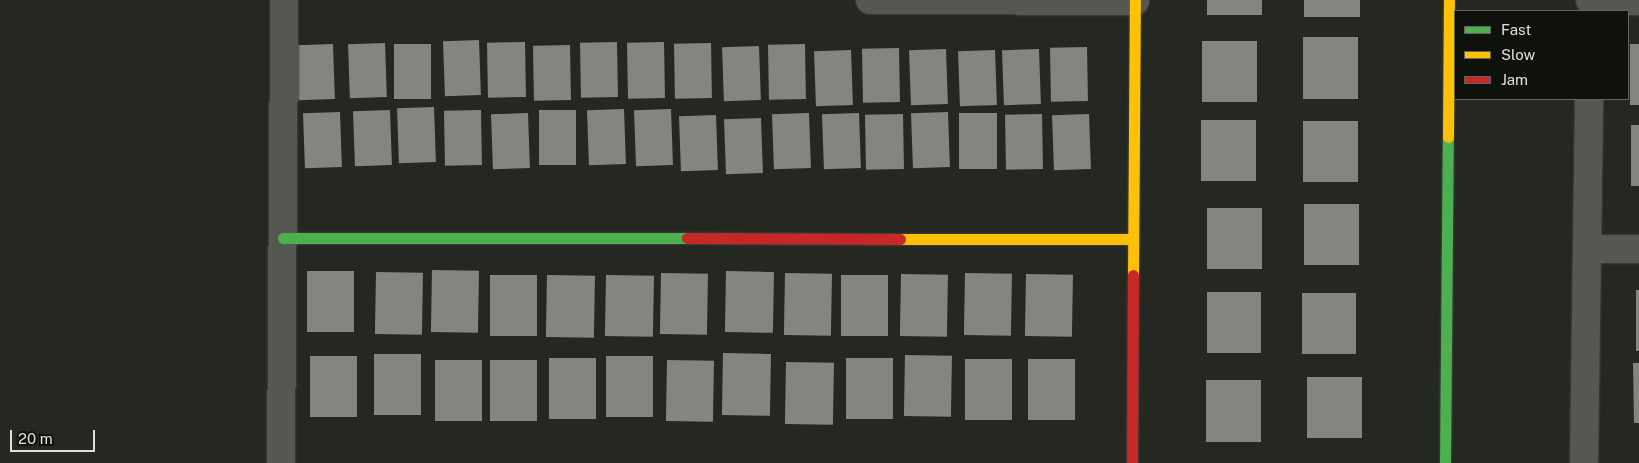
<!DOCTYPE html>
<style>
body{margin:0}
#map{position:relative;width:1639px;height:463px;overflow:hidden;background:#242820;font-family:"Public Sans",sans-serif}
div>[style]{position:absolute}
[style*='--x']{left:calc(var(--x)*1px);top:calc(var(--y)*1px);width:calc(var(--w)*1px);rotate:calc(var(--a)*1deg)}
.building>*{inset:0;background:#83867f;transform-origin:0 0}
.roads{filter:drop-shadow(0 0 1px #3f423b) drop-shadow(0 0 1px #3f423b)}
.street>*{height:28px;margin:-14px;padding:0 14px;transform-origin:14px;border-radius:14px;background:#555851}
.fast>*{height:11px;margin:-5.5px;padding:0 5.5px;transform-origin:5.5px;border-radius:5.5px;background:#4caf50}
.slow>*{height:11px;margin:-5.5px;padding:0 5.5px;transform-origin:5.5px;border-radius:5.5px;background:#ffc107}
.jam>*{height:11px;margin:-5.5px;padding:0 5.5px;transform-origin:5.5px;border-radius:5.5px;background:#c62828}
span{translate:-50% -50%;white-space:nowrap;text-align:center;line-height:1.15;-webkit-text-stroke:5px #0f120c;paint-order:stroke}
.legend{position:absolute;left:1454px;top:10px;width:175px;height:90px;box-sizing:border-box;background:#0f120c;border:1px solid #61655e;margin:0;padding:6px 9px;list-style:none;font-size:15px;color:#dde1d8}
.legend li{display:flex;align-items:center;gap:10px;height:25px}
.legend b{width:25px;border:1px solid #61655e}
.scale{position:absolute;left:10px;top:430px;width:85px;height:22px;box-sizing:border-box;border:2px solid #dde1d8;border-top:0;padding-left:6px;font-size:15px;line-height:18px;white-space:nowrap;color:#dde1d8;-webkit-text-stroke:4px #0f120c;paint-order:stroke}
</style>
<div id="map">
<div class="building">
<div style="left:1207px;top:0;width:55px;height:15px"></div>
<div style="left:1304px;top:0;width:56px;height:17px"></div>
<div style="left:1303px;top:37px;width:55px;height:62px"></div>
<div style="left:479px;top:40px;width:55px;height:36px;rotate:88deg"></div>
<div style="left:1202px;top:41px;width:55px;height:61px"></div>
<div style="left:525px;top:42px;width:55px;height:38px;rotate:89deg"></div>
<div style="left:617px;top:42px;width:55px;height:37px;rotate:89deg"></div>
<div style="left:664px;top:42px;width:56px;height:37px;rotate:89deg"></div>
<div style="left:385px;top:43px;width:54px;height:37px;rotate:88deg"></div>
<div style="left:711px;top:43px;width:55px;height:37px;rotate:89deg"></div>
<div style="left:333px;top:44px;width:55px;height:37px;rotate:88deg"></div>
<div style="left:394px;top:44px;width:37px;height:55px"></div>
<div style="left:805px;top:44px;width:55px;height:37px;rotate:89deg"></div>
<div style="left:1630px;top:44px;width:9px;height:61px"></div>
<div style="left:570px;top:45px;width:55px;height:37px;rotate:89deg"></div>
<div style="left:759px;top:46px;width:54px;height:37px;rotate:88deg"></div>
<div style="left:1087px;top:47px;width:54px;height:37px;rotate:89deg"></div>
<div style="left:899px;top:48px;width:54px;height:37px;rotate:89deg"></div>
<div style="left:946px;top:49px;width:55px;height:37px;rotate:88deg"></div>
<div style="left:1039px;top:49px;width:55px;height:37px;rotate:88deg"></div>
<div style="left:851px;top:50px;width:55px;height:37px;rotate:88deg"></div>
<div style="left:995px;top:50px;width:55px;height:37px;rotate:88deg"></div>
<div style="left:434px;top:107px;width:55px;height:37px;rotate:88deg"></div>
<div style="left:624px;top:109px;width:55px;height:37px;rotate:88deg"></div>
<div style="left:671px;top:109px;width:56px;height:37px;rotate:88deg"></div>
<div style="left:390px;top:110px;width:55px;height:37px;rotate:88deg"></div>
<div style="left:481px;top:110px;width:55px;height:37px;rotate:89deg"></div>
<div style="left:539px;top:110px;width:37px;height:55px"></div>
<div style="left:340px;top:112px;width:55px;height:37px;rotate:88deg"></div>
<div style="left:948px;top:112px;width:55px;height:37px;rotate:88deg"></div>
<div style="left:528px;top:113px;width:55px;height:37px;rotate:88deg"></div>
<div style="left:809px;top:113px;width:55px;height:37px;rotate:88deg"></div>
<div style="left:859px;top:113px;width:55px;height:37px;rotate:88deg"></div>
<div style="left:959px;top:113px;width:38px;height:56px"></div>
<div style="left:903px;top:114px;width:55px;height:38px;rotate:89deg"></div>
<div style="left:1042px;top:114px;width:55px;height:37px;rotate:89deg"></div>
<div style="left:1089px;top:114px;width:55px;height:37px;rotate:88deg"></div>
<div style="left:716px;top:115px;width:55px;height:37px;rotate:88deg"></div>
<div style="left:761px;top:118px;width:55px;height:37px;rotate:88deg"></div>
<div style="left:1201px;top:120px;width:55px;height:61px"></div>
<div style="left:1303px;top:121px;width:55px;height:61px"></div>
<div style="left:1631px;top:125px;width:8px;height:61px"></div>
<div style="left:1304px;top:204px;width:55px;height:61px"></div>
<div style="left:1207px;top:208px;width:55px;height:61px"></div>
<div style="left:432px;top:270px;width:47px;height:62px;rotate:1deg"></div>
<div style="left:307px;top:271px;width:47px;height:61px"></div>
<div style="left:726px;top:271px;width:48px;height:61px;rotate:1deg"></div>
<div style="left:376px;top:272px;width:47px;height:62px;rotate:1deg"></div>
<div style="left:661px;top:273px;width:47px;height:61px;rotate:1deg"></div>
<div style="left:785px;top:273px;width:47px;height:62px;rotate:1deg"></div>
<div style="left:965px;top:273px;width:47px;height:62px;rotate:1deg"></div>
<div style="left:901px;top:274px;width:47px;height:62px;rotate:1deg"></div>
<div style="left:1026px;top:274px;width:47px;height:62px;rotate:1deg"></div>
<div style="left:490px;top:275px;width:47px;height:61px"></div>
<div style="left:547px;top:275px;width:48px;height:62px;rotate:1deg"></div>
<div style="left:606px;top:275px;width:48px;height:61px;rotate:1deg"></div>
<div style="left:841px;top:275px;width:47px;height:61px"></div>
<div style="left:1636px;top:290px;width:3px;height:61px"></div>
<div style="left:1207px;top:292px;width:54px;height:61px"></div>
<div style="left:1302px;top:293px;width:54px;height:61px"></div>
<div style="left:723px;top:353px;width:48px;height:62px;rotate:1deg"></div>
<div style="left:374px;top:354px;width:47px;height:61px"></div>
<div style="left:905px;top:355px;width:47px;height:61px;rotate:1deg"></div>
<div style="left:310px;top:356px;width:47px;height:61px"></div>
<div style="left:606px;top:356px;width:47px;height:61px"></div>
<div style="left:549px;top:358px;width:47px;height:61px"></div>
<div style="left:846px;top:358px;width:47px;height:61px"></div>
<div style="left:965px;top:359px;width:47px;height:61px"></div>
<div style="left:1028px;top:359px;width:47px;height:61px"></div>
<div style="left:435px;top:360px;width:47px;height:61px"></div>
<div style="left:490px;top:360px;width:47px;height:61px"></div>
<div style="left:667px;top:360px;width:47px;height:61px;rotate:1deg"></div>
<div style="left:786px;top:362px;width:48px;height:62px;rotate:1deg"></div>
<div style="clip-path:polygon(1633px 363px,1639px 363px,1639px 423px,1634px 423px)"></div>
<div style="left:1307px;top:377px;width:55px;height:61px"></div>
<div style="left:1206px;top:380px;width:55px;height:62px"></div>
</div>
<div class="roads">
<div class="street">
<div style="--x:870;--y:0;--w:265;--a:0.2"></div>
<div style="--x:1590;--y:0;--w:49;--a:1.2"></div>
<div style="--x:1587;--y:249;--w:52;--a:0"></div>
<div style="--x:281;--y:463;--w:463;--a:-89.6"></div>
<div style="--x:1584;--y:463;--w:364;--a:-89.2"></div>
</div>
<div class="fast">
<div style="--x:283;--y:238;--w:404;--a:0"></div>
<div style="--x:1445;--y:463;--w:326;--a:-89.5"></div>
</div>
<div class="slow">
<div style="--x:1448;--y:137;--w:137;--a:-89.6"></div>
<div style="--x:900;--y:239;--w:233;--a:0"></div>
<div style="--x:1133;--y:275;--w:275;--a:-89.6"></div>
</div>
<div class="jam">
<div style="--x:687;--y:238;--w:213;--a:0.3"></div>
<div style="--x:1132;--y:463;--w:188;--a:-89.7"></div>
</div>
</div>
<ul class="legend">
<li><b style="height:6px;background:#4caf50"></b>Fast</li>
<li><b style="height:6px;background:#ffc107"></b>Slow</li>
<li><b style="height:6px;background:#c62828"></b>Jam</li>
</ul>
<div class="scale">20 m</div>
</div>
